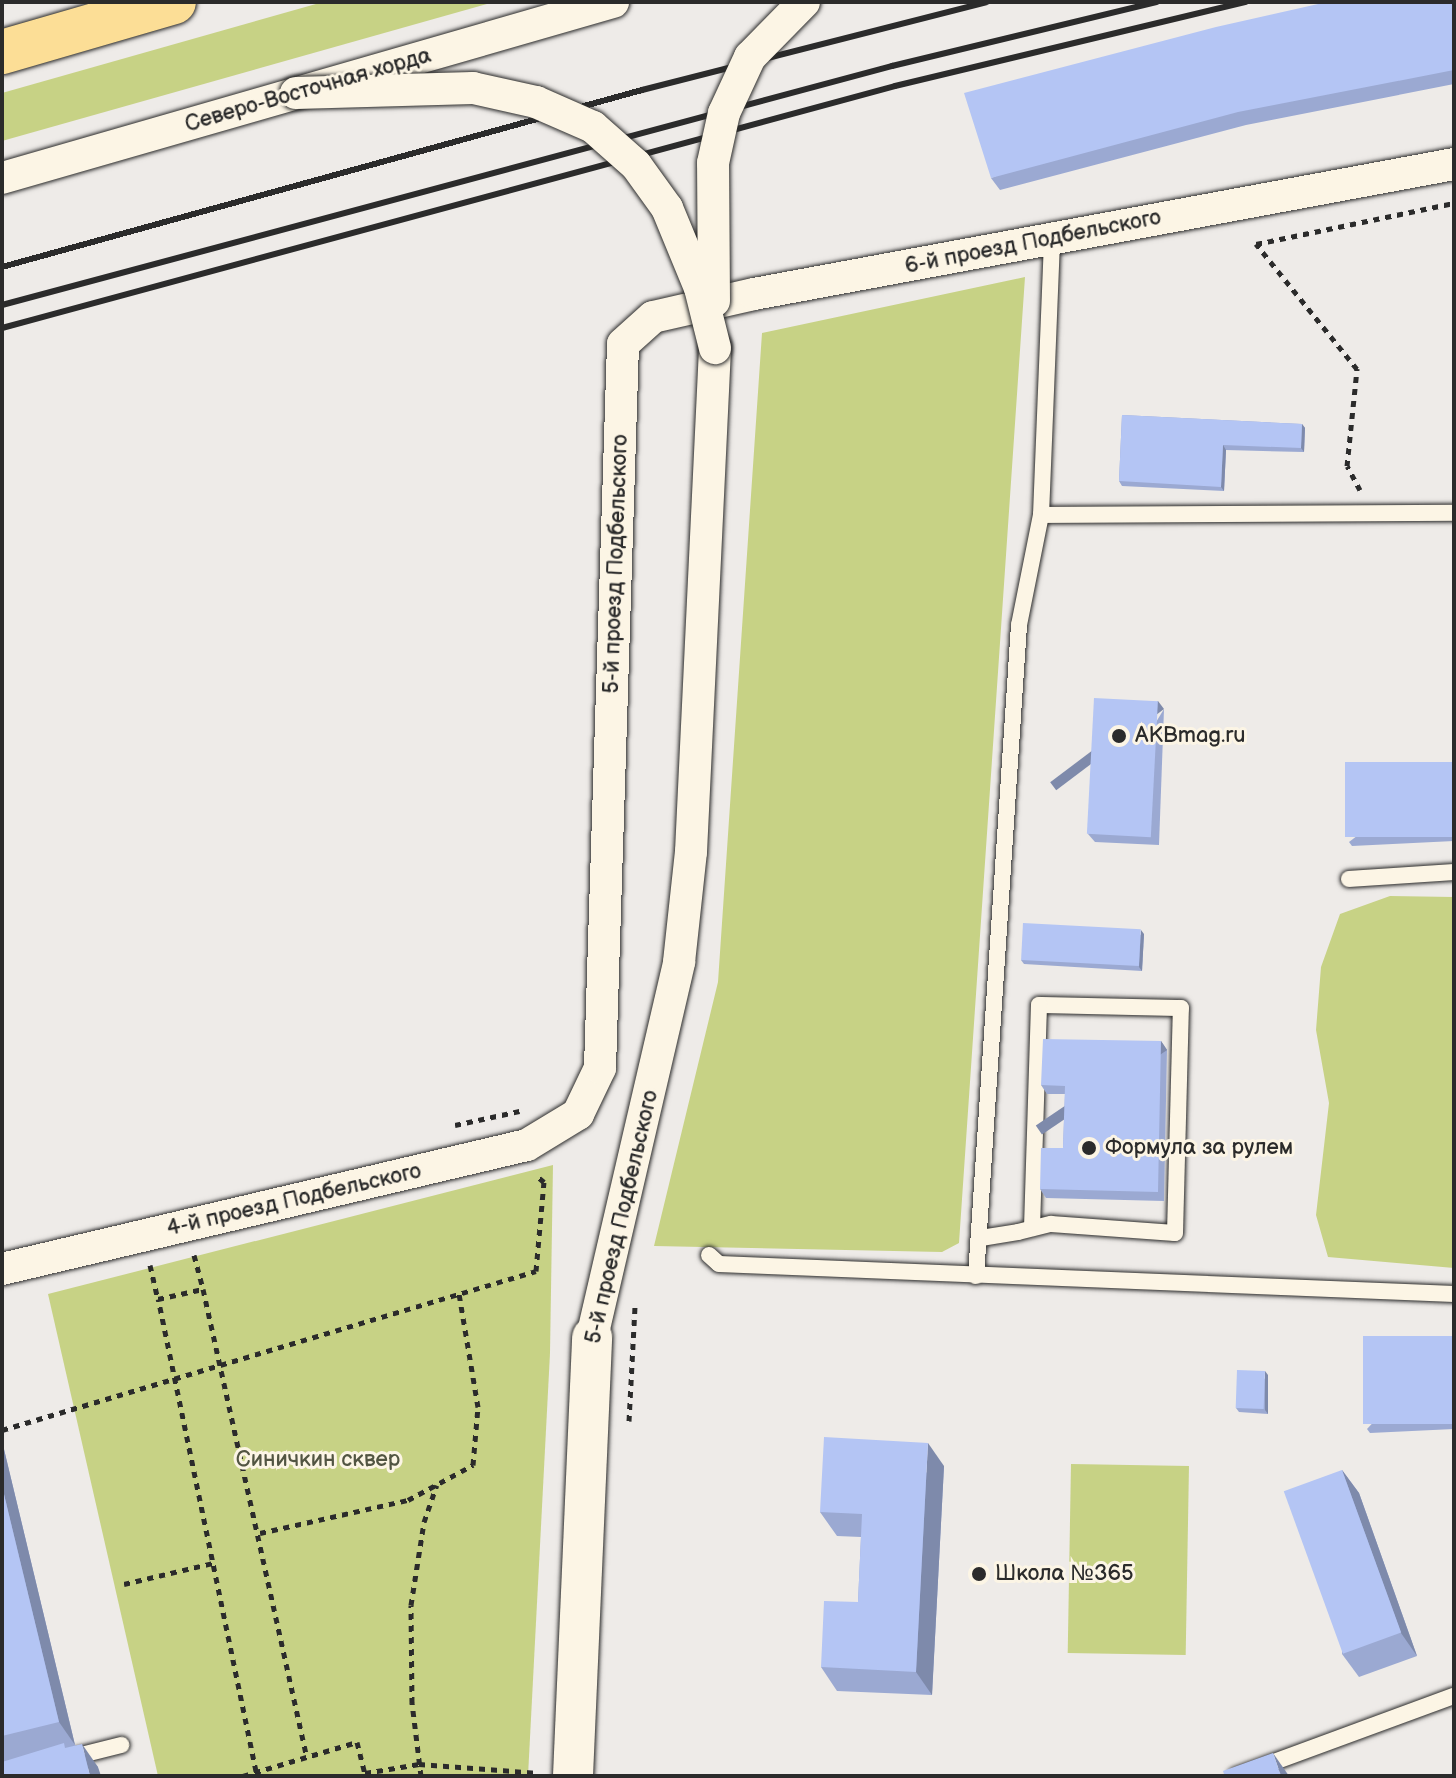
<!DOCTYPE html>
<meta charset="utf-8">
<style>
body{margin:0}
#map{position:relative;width:1456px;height:1778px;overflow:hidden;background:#eeebe8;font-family:"Balsamiq Sans",sans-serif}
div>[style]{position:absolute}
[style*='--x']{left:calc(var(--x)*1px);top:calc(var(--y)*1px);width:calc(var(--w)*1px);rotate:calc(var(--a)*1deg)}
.green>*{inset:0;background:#c7d285;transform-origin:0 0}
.path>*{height:5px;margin-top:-2.5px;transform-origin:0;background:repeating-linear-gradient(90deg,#2b2b2b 0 6px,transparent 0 12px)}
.roads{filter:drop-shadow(0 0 2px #2b2b2b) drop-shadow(0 0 2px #2b2b2b)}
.service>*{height:16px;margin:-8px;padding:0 8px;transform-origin:8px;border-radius:8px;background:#fcf5e5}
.minor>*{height:32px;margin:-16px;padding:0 16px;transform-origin:16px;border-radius:16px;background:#fcf5e5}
.tertiary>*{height:40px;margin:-20px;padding:0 20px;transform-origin:20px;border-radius:20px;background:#fcf5e5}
.primary>*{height:44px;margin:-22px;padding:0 22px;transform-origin:22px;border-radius:22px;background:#fcde96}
.rail>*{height:6px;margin:-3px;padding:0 3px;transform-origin:3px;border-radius:3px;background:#2b2b2b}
.bridges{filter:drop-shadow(0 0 2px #2b2b2b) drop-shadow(0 0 2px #2b2b2b)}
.minor-bridge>*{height:32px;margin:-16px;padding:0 16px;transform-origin:16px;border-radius:16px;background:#fcf5e5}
.wall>*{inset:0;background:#9ba9d2}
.shaded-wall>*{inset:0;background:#7e8aab;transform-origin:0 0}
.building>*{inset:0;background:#b4c5f4;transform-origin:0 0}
.dots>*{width:22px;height:22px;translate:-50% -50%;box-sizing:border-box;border:4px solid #fcf5e5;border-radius:50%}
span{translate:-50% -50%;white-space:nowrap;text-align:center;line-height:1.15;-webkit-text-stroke:6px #fcf5e5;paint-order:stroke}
.street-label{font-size:22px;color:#2b2b2b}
.poi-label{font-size:22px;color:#2b2b2b}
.left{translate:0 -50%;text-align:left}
.park-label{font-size:22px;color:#525542}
.frame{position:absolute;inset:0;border:4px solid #2b2b2b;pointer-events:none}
</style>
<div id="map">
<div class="green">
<div style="clip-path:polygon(323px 2px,494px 2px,2px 141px,2px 93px)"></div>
<div style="clip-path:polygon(1025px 277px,959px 1243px,942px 1252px,654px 1246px,718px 982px,762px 333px)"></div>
<div style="clip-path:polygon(1390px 896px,1454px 897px,1454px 1268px,1328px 1257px,1316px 1215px,1329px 1103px,1316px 1030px,1321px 967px,1340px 914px)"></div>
<div style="clip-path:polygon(553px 1165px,550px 1353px,528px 1776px,158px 1776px,48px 1294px)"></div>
<div style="left:1071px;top:1464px;width:118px;height:189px;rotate:1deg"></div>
</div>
<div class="path">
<div style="--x:1360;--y:490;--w:27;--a:-118"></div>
<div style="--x:1347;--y:466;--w:98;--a:-84.1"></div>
<div style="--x:1357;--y:369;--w:161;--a:-128.9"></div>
<div style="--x:1256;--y:244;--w:202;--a:-11.7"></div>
<div style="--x:455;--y:1125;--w:66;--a:-12.2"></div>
<div style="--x:194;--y:1255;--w:35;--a:75"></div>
<div style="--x:150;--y:1265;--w:35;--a:77"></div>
<div style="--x:629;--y:1421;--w:114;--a:-87"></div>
<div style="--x:2;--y:1430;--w:557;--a:-16.58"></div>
<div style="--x:536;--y:1271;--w:89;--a:-84.9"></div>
<div style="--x:544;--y:1182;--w:11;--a:-139"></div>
<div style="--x:260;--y:1533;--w:152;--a:-12.6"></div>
<div style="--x:408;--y:1500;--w:74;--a:-28.3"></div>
<div style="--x:473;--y:1465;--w:58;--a:-85.1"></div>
<div style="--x:478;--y:1407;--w:116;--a:-99.5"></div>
<div style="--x:124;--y:1584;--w:91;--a:-13.3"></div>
<div style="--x:256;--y:1771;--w:482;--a:-101.7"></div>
<div style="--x:158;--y:1299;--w:46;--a:-12.5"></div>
<div style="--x:203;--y:1289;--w:477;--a:77.5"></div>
<div style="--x:365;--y:1773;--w:55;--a:-9.5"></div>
<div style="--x:419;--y:1764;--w:120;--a:4.3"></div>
<div style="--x:243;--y:1776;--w:119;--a:-16.6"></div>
<div style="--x:357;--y:1742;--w:33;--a:76"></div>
<div style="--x:421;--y:1776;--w:74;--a:-97"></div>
<div style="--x:412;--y:1703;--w:98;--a:-90.6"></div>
<div style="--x:411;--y:1605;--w:84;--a:-81.1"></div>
<div style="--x:424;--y:1522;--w:39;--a:-71"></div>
</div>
<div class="roads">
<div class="service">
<div style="--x:1041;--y:515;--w:413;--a:-0.3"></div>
<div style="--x:1349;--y:879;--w:105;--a:-3.8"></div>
<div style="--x:981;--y:1238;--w:37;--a:-9"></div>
<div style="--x:1018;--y:1232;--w:34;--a:-14"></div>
<div style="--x:1051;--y:1224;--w:124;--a:4.2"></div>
<div style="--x:1175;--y:1233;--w:225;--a:-88.5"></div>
<div style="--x:1181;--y:1008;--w:142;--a:-178.8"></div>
<div style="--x:1039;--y:1005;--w:223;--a:91.8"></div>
<div style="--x:709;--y:1255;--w:13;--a:42"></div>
<div style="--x:719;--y:1264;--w:736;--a:2.34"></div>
<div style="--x:976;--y:1276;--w:652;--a:-86.22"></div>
<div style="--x:1019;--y:625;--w:112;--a:-78.7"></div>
<div style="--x:1041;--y:515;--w:277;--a:-87.7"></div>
<div style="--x:69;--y:1758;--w:54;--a:-14"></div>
<div style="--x:1236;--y:1776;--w:232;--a:-20.2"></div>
</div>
<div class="minor">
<div style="--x:2;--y:178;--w:636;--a:-16.07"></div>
<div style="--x:2;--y:1269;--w:539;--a:-13.29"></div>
<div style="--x:527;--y:1145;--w:60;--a:-31.3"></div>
<div style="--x:578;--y:1114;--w:51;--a:-64.4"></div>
<div style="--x:600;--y:1068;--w:724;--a:-88.18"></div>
<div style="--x:623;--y:344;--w:40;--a:-42"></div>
<div style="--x:653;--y:317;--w:104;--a:-12.8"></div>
<div style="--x:754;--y:294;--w:712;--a:-10.52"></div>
<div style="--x:592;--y:1337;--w:385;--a:-76.9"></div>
<div style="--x:679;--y:962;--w:111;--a:-83.8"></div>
<div style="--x:691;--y:852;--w:505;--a:-87.27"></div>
</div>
<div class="tertiary">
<div style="--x:573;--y:1776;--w:439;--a:-87.5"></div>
</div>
<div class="primary">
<div style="--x:2;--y:52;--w:179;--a:-16.2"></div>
</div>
</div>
<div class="rail">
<div style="--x:2;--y:267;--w:664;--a:-15.46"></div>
<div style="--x:642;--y:90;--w:355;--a:-14.3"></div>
<div style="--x:2;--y:305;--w:922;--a:-15.03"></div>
<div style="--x:892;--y:66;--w:272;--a:-13.6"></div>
<div style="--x:2;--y:328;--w:925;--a:-15.16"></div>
<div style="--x:895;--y:86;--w:361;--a:-13.5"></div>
</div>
<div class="bridges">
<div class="minor-bridge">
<div style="--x:296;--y:93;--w:177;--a:-1.6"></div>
<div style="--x:473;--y:88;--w:65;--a:12.5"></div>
<div style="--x:536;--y:102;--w:62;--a:23.7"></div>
<div style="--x:593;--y:127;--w:57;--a:41.5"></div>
<div style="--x:636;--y:165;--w:53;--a:54.2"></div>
<div style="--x:667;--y:208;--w:87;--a:67.6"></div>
<div style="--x:700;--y:288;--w:62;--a:76"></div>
<div style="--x:714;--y:301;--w:138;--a:-90.4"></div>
<div style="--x:713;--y:163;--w:51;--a:-77.6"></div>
<div style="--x:724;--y:113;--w:62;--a:-65.1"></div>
<div style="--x:750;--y:57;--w:77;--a:-45.5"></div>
</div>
</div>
<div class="wall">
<div style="clip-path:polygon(1454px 2px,1454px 84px,1246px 125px,1000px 190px,991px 178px)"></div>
<div style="clip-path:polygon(1122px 415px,1302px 424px,1305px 428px,1304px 452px,1226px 450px,1224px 491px,1122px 486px,1119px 481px)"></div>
<div style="clip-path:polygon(1164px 709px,1159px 845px,1095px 842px,1088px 834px)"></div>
<div style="clip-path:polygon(1454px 762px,1454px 841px,1352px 846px,1349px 842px)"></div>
<div style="clip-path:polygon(1144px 934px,1142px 971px,1024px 964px,1021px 960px)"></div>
<div style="clip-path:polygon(1161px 1041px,1167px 1050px,1164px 1201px,1046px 1198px,1040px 1189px,1063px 1148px,1065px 1094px,1047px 1094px,1041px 1085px)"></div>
<div style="clip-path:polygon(1454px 1336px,1454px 1429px,1370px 1433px,1367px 1429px)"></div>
<div style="clip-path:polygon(1268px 1375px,1268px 1414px,1239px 1412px,1236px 1408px)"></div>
<div style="clip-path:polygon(2px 1441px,75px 1745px,98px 1767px,2px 1776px)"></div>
<div style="clip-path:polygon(944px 1466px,932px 1695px,837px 1691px,821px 1667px,858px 1602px,861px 1537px,837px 1536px,820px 1512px)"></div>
<div style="clip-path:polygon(1342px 1470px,1359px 1493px,1417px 1656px,1359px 1677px,1342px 1654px)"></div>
</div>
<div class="shaded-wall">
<div style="clip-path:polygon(1302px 424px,1305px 428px,1304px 452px,1301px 448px)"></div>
<div style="clip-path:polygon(1223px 445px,1226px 450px,1224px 491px,1221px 487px)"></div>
<div style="left:1158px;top:701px;width:10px;height:135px;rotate:53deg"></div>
<div style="clip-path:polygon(1141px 930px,1144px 934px,1142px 971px,1139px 967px)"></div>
<div style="left:1161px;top:1041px;width:11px;height:151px;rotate:56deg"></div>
<div style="clip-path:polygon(1265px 1371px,1268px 1375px,1268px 1414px,1265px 1410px)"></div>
<div style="clip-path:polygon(2px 1441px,75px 1745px,59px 1722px,2px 1486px)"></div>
<div style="clip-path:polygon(928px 1443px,944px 1466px,932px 1695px,916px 1672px)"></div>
<div style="clip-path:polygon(1342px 1470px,1359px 1493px,1417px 1656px,1401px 1633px)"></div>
<div style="clip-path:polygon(82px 1744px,98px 1767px,101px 1776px,90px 1776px)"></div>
<div style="clip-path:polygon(1273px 1753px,1289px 1776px,1281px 1776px)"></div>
</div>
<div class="building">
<div style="clip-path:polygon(1327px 2px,1454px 2px,1454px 70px,1238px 112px,991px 178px,964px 93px,1216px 27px)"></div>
<div style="clip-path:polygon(1122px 415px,1302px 424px,1301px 448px,1223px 445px,1221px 487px,1119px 481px)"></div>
<div style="left:1094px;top:698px;width:64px;height:136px;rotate:3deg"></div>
<div style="left:1454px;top:762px;width:75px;height:109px;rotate:90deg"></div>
<div style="left:1023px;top:923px;width:118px;height:37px;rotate:3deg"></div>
<div style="clip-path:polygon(1043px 1039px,1161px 1041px,1158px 1192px,1040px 1189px,1041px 1148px,1063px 1148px,1065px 1086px,1041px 1085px)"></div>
<div style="left:1454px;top:1336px;width:88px;height:91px;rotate:90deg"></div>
<div style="left:1237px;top:1370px;width:28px;height:38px;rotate:2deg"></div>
<div style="clip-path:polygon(824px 1437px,928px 1443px,916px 1672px,821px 1667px,824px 1601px,858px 1602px,862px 1514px,820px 1512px)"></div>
<div style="left:1342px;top:1470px;width:173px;height:62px;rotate:70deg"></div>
<div style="clip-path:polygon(2px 1486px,59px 1722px,2px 1736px)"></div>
<div style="clip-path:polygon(64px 1743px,65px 1748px,82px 1744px,90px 1776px,2px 1776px,2px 1762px)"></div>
<div style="clip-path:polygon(1273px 1753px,1281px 1776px,1225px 1776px,1223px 1771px)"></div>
</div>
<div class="dots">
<div style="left:1119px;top:736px;background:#2b2b2b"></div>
<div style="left:1089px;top:1148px;background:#2b2b2b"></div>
<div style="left:979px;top:1574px;background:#2b2b2b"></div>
</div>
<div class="street-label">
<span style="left:308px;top:90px;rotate:-16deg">Северо-Восточная хорда</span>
<span style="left:1033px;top:242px;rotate:-11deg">6-й проезд Подбельского</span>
<span style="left:616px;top:564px;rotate:-88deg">5-й проезд Подбельского</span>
<span style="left:294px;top:1200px;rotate:-13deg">4-й проезд Подбельского</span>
<span style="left:622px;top:1217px;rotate:-77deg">5-й проезд Подбельского</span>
</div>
<div class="poi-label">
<span class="left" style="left:1135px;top:736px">AKBmag.ru</span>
<span class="left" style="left:1105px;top:1148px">Формула за рулем</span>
<span class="left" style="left:995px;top:1574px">Школа №365</span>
</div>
<div class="park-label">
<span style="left:318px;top:1460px">Синичкин сквер</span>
</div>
<div class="frame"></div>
</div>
